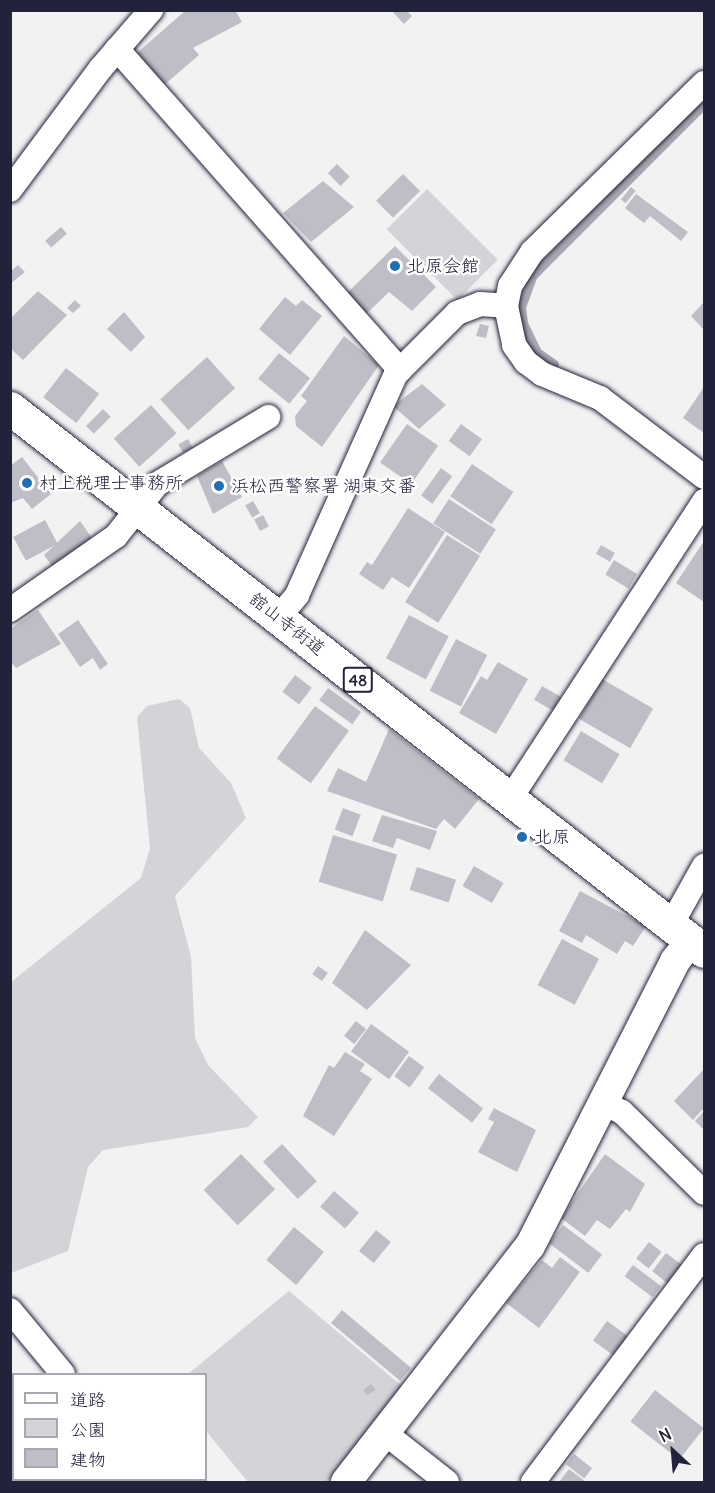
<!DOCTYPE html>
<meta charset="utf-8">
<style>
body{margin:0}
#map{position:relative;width:715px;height:1493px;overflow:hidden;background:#f2f2f3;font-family:Delius,"Klee One",sans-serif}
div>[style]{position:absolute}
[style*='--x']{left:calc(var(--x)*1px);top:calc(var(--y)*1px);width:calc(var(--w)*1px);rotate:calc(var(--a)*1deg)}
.green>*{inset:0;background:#d3d3d8;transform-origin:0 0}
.stream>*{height:9px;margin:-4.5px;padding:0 4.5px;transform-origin:4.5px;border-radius:4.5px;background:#a8a8b2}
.building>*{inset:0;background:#bebec6;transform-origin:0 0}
.roads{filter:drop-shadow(0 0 2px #22223b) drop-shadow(0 0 2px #22223b)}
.minor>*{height:24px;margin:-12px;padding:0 12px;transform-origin:12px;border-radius:12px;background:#fff}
.tertiary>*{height:30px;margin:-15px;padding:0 15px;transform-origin:15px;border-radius:15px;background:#fff}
.primary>*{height:33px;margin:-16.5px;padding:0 16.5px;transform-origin:16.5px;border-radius:16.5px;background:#fff}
.dots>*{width:16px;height:16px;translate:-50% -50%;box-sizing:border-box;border:3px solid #fff;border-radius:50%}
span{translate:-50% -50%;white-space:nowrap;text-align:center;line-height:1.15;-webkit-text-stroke:5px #fff;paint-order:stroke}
.shield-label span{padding:2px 4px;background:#fff;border:2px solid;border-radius:4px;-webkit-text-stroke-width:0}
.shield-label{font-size:16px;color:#22223b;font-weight:700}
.poi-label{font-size:18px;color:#22223b}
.left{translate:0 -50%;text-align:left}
.street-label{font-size:18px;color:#22223b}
.frame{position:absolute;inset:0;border:12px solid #22223b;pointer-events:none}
.legend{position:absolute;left:12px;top:1373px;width:195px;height:108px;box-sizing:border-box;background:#fff;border:2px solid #a7a7b1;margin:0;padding:8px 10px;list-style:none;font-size:18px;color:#22223b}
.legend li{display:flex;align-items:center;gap:12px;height:30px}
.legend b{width:30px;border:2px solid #a7a7b1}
.north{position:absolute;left:643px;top:1421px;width:60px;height:60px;-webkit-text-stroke:4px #fff;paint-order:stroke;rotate:334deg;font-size:16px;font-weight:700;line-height:24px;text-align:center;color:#22223b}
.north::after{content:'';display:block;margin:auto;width:21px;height:27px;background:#22223b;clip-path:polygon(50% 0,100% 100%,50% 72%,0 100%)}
</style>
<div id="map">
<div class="green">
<div style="left:427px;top:189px;width:100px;height:57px;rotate:45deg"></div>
<div style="clip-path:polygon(179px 699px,190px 708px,199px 748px,231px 783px,246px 818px,175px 896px,191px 957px,195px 1038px,208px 1065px,258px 1117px,248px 1127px,103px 1150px,88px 1167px,68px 1251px,11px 1273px,11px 982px,141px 878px,150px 848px,137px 717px,147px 706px)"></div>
<div style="clip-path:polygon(289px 1291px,403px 1387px,327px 1482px,248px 1482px,206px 1431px,206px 1374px,188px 1374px)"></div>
</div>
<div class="stream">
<div style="--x:554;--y:364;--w:21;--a:-145"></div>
<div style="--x:537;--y:352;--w:32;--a:-116"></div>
<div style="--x:523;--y:323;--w:16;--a:-97"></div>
<div style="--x:521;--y:307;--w:33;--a:-70"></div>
<div style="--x:532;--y:276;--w:243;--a:-45"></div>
</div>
<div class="building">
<div style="clip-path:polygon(186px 10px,235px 10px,242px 22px,193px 48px,199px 55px,164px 85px,137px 53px)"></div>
<div style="clip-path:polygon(391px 10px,406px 10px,412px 16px,404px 24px)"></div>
<div style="left:337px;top:164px;width:18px;height:13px;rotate:45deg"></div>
<div style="left:403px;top:174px;width:24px;height:38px;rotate:45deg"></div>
<div style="clip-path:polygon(323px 181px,354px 207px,311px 242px,283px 213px)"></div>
<div style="left:631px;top:187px;width:6px;height:16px;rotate:39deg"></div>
<div style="clip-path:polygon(636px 194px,688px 232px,681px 241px,650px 216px,644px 223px,625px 208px)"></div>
<div style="left:61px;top:227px;width:9px;height:21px;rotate:49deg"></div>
<div style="clip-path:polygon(395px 246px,436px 287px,412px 311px,389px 292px,362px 318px,343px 297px)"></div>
<div style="clip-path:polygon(18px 265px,25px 272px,10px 284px,10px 272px)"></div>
<div style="clip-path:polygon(38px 291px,67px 315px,23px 360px,10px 348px,10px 319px)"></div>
<div style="clip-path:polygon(285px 297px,296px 306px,302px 300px,322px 316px,290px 355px,259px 329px)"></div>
<div style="clip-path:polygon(75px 300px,81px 306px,73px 313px,67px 308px)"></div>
<div style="clip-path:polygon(704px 302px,704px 330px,691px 316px)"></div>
<div style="clip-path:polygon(124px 312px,145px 337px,131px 352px,107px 329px)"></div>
<div style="clip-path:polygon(480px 324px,489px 326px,486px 338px,476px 336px)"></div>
<div style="clip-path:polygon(344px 336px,379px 365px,322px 447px,296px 426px,295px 416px,307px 401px,301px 396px)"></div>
<div style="left:279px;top:353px;width:40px;height:33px;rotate:39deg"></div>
<div style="left:207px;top:357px;width:42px;height:63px;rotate:48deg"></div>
<div style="left:66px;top:368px;width:42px;height:37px;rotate:38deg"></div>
<div style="clip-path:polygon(422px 384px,446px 405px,419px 429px,393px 406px)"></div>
<div style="clip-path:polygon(704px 387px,704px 433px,683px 418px)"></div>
<div style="left:151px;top:405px;width:38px;height:50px;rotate:48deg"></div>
<div style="left:103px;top:409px;width:11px;height:24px;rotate:45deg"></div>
<div style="left:407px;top:424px;width:38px;height:47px;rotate:35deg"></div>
<div style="left:461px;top:424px;width:26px;height:21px;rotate:36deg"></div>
<div style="left:188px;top:439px;width:10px;height:11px;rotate:61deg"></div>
<div style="clip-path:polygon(22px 457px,51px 494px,32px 509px,23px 498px,10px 503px,10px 466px)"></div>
<div style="clip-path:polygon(222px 461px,242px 497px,213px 514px,197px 476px)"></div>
<div style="left:472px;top:464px;width:50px;height:39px;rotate:34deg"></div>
<div style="left:441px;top:468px;width:14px;height:34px;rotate:36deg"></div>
<div style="left:449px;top:499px;width:56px;height:29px;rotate:33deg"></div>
<div style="left:253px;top:501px;width:14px;height:9px;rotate:60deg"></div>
<div style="clip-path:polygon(408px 508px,445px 532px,409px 588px,392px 577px,383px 590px,359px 574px,367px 562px,372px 565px)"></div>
<div style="left:263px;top:515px;width:13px;height:10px;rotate:63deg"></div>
<div style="left:45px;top:520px;width:27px;height:36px;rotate:62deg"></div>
<div style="clip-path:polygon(80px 521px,94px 541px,55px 570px,44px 555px)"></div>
<div style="left:447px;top:535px;width:39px;height:79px;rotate:32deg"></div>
<div style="clip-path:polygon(704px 541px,704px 602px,676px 583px)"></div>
<div style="left:601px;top:545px;width:16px;height:10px;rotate:30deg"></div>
<div style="left:614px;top:560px;width:27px;height:17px;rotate:31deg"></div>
<div style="clip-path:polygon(38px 610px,61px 644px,16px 668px,10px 661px,10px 629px)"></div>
<div style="left:409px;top:615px;width:45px;height:49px;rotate:28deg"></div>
<div style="clip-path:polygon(78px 620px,108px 664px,100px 670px,93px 658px,80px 667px,58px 634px)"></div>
<div style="left:456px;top:639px;width:35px;height:58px;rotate:27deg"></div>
<div style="clip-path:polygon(498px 662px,528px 679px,496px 734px,459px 713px,481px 676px,487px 680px)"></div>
<div style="left:295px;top:675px;width:21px;height:21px;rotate:37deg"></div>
<div style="left:602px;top:679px;width:59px;height:46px;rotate:30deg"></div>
<div style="left:542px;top:686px;width:22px;height:16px;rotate:30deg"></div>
<div style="left:328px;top:688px;width:41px;height:15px;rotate:36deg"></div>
<div style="left:315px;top:706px;width:42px;height:65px;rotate:36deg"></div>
<div style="clip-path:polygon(389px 729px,479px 799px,455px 829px,444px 819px,436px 829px,327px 791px,338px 768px,366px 782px)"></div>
<div style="left:581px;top:731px;width:45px;height:34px;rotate:31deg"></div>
<div style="left:343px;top:808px;width:19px;height:23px;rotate:21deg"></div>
<div style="clip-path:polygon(382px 815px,437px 831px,430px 850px,397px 838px,393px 848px,372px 841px)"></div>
<div style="left:333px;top:835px;width:67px;height:49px;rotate:17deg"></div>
<div style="left:474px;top:866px;width:34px;height:23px;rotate:30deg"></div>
<div style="left:417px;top:867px;width:41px;height:24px;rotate:18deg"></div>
<div style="clip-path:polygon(580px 891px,646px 926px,633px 946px,625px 941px,617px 954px,586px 935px,582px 943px,559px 931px)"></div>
<div style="clip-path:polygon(365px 930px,411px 965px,367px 1010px,332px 983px)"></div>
<div style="left:562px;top:939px;width:42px;height:52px;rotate:28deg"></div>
<div style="left:318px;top:966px;width:12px;height:10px;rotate:35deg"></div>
<div style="left:356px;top:1021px;width:13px;height:19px;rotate:39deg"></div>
<div style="left:371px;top:1024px;width:47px;height:34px;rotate:36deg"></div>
<div style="clip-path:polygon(345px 1052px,365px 1064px,360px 1071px,372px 1079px,334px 1136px,303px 1116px,329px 1065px,334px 1068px)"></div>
<div style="left:409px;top:1056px;width:19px;height:25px;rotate:36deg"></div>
<div style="clip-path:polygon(704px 1069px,704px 1108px,693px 1120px,674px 1101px)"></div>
<div style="left:439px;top:1074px;width:56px;height:18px;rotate:38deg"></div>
<div style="clip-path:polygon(494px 1108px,536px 1130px,517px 1172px,478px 1152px,494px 1122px,488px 1119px)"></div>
<div style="clip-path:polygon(704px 1111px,704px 1130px,695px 1121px)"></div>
<div style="left:282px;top:1144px;width:51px;height:26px;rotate:47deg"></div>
<div style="left:241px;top:1154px;width:49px;height:52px;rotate:46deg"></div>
<div style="clip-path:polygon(605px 1154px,645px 1184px,630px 1212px,626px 1209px,610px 1229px,597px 1220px,585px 1236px,561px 1218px)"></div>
<div style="left:334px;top:1191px;width:33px;height:21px;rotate:41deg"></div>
<div style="left:563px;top:1225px;width:49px;height:23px;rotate:37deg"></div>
<div style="left:294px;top:1227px;width:39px;height:43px;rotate:40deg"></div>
<div style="left:376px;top:1230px;width:19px;height:27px;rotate:39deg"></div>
<div style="left:649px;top:1242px;width:16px;height:21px;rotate:38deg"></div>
<div style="left:666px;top:1253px;width:20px;height:23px;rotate:37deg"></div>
<div style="clip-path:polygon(560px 1257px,580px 1272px,539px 1328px,506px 1303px,542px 1260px,552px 1268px)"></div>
<div style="left:633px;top:1265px;width:35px;height:14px;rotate:37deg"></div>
<div style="left:342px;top:1310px;width:90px;height:17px;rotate:40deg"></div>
<div style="left:607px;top:1321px;width:26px;height:24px;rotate:36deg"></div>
<div style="clip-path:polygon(371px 1384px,376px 1390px,367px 1395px,363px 1390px)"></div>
<div style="left:655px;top:1390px;width:62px;height:40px;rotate:38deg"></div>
<div style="left:574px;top:1454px;width:23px;height:13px;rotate:38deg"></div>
<div style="clip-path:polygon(569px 1469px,586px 1482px,559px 1482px)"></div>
</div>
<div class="roads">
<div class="minor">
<div style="--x:117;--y:49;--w:428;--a:48.6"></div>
<div style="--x:704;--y:83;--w:241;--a:135.5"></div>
<div style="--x:532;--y:252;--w:40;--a:122.9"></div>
<div style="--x:510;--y:286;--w:20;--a:101"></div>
<div style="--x:506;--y:306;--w:40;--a:78"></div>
<div style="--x:514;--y:345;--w:21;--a:55"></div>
<div style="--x:526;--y:362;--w:20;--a:37"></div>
<div style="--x:542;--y:374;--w:63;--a:22.5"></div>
<div style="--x:600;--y:398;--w:131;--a:37.2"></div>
<div style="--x:10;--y:190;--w:152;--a:-53.3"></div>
<div style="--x:101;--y:68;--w:77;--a:-49.2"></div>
<div style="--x:10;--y:610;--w:129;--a:-34.9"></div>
<div style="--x:116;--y:536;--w:66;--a:-51.7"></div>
<div style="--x:157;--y:484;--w:130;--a:-31.1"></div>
<div style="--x:278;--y:618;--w:30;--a:-50"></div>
<div style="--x:297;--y:595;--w:242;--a:-65.9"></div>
<div style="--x:396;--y:374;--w:86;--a:-45"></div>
<div style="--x:457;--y:313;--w:25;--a:-21"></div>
<div style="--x:480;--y:304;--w:26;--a:4"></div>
<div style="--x:510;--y:799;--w:356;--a:-56.9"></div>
<div style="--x:671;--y:925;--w:68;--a:-60.8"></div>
<div style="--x:604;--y:1103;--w:20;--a:27"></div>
<div style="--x:622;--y:1112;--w:115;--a:44.6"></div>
<div style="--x:10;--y:1310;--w:83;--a:50.4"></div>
<div style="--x:385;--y:1433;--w:79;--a:38.3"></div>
<div style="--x:150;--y:1480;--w:4;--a:34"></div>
<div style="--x:533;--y:1482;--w:284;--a:-53"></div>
</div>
<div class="tertiary">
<div style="--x:346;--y:1482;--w:299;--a:-52.1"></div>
<div style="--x:530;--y:1246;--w:320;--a:-63"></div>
<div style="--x:675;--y:961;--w:26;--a:-51"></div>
</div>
<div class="primary">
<div style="--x:10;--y:408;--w:881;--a:38.04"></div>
</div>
</div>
<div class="dots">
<div style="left:395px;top:266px;background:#1f6fb2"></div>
<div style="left:27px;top:483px;background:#1f6fb2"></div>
<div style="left:219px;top:486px;background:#1f6fb2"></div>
<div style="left:522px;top:837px;background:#1f6fb2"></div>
</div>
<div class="shield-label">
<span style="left:358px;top:680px">48</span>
</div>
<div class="poi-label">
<span class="left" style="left:407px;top:266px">北原会館</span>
<span class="left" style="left:39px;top:483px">村上税理士事務所</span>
<span class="left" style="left:231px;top:486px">浜松西警察署 湖東交番</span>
<span class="left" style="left:534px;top:837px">北原</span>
</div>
<div class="street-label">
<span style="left:287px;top:624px;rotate:38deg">舘山寺街道</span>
</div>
<div class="frame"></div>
<ul class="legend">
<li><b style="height:8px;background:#fff"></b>道路</li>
<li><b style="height:16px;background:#d3d3d8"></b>公園</li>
<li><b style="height:16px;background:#bebec6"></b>建物</li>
</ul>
<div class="north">N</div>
</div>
